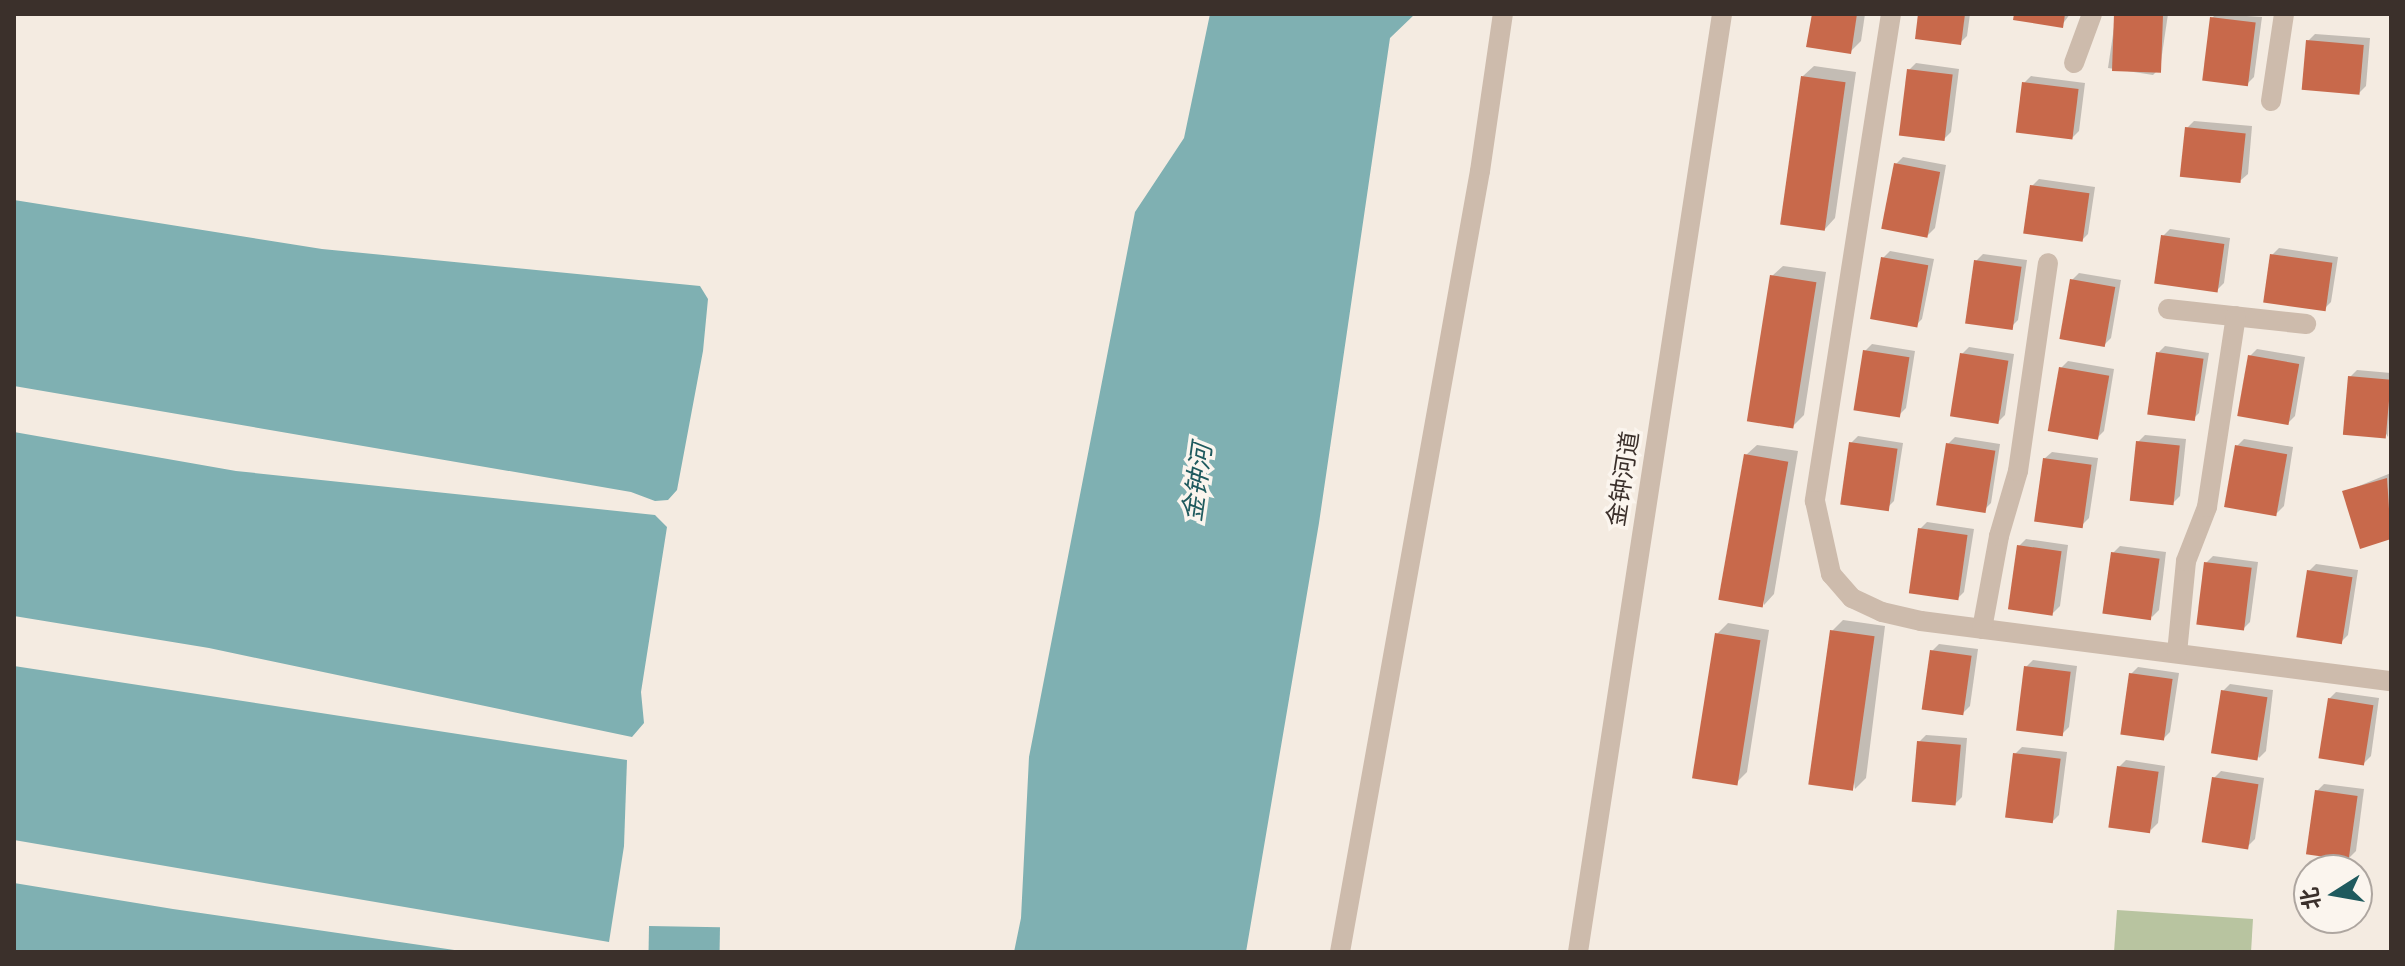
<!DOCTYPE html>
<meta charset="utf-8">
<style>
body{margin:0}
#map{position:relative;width:2405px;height:966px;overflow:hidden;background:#f4ebe1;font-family:Signika,"Noto Sans SC",sans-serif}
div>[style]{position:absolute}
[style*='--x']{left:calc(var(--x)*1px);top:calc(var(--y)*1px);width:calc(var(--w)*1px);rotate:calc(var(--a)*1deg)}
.green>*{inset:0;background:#b8c4a0}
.water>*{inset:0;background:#7fb0b2;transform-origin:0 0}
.shadow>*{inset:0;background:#0003}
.building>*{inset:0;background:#c8694b;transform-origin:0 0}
.minor>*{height:20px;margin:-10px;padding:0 10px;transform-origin:10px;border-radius:10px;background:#cdbbac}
span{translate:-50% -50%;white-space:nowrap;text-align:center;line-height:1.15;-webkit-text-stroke:7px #fbf5ee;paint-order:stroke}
.street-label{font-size:24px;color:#3b302b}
.water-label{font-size:26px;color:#1f5a5e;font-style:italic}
.frame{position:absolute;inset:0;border:16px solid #3b302b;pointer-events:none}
.north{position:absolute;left:2293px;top:854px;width:80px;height:80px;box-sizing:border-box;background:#fbf5ee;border:2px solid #aea6a0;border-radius:50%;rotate:259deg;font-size:22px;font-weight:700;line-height:32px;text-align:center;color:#3b302b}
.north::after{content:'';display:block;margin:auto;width:28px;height:36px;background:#1f5a5e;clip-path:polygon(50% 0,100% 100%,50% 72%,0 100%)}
</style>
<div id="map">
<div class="green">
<div style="clip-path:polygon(2117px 910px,2253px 919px,2251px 952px,2114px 952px)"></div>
</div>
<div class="water">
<div style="clip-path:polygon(1210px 14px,1415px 14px,1390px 38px,1319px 523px,1246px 952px,1014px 952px,1021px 918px,1029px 757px,1135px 212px,1184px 138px)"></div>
<div style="clip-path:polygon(14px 200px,322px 249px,700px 286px,708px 299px,703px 351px,677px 490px,668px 500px,655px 501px,631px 492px,14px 386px)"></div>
<div style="clip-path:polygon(14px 432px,236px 471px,655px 515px,667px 527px,641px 692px,644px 723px,632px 737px,209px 648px,14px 616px)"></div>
<div style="clip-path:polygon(14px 666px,627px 760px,624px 846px,609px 942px,14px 840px)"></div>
<div style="clip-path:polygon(14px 883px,173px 909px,468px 952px,14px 952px)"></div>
<div style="left:649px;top:926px;width:71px;height:26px;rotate:1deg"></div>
</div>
<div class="shadow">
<div style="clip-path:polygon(1814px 14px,1865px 14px,1861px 41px,1850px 52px)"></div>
<div style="clip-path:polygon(1920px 14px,1970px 14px,1967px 36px,1960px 43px)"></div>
<div style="clip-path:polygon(2016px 14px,2070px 14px,2062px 25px)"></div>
<div style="clip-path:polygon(2116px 14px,2168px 14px,2160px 68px,2153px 75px,2108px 68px)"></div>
<div style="clip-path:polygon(2216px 14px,2262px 17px,2254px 77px,2247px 84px,2212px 18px)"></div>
<div style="clip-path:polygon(2315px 34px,2370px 38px,2366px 86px,2359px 93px,2308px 41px)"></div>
<div style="clip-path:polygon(1916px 63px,1959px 69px,1951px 132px,1944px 139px,1909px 70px)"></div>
<div style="clip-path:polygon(1814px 66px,1856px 72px,1835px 218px,1825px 229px,1803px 76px)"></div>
<div style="clip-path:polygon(2031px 76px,2085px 83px,2079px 131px,2072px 138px,2024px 83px)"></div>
<div style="clip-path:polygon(2194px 121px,2252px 126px,2248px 174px,2241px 180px,2187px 128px)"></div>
<div style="clip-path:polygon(1903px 157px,1946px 165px,1935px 228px,1928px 235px,1896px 164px)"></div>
<div style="clip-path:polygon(2039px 179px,2095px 187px,2088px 234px,2081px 241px,2032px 186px)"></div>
<div style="clip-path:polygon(2170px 229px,2230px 238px,2224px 283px,2217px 290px,2163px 236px)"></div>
<div style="clip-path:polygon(2279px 248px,2338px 257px,2331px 302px,2324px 309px,2272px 255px)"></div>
<div style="clip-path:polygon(1890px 251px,1934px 259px,1922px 319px,1915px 326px,1883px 258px)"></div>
<div style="clip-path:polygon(1983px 254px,2027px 260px,2018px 320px,2011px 327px,1976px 261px)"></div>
<div style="clip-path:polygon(1783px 266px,1826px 272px,1804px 415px,1793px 426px,1772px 276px)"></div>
<div style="clip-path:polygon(2079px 273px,2121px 280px,2111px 338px,2104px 345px,2072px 280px)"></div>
<div style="clip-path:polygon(1872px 344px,1915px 351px,1906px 408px,1899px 415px,1865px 351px)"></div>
<div style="clip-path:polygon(2165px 346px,2209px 353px,2199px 413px,2192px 420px,2158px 353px)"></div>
<div style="clip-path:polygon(1969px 347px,2014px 354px,2005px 415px,1998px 422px,1962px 354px)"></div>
<div style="clip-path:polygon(2257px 349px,2305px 357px,2295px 416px,2288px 423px,2250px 356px)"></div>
<div style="clip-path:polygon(2068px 361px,2114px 369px,2104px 431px,2097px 438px,2061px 368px)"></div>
<div style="clip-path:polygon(2357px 370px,2391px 373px,2388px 437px,2350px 377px)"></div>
<div style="clip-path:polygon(2145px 435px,2186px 439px,2180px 496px,2173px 503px,2138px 442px)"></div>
<div style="clip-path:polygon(1858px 436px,1903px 443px,1894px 501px,1887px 508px,1851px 443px)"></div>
<div style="clip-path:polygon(1955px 437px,2000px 444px,1991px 503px,1984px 510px,1948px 444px)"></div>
<div style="clip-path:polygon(2244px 439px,2293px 447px,2284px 506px,2277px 513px,2237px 446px)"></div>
<div style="clip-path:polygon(1757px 445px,1798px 451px,1774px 594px,1764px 605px,1746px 455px)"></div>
<div style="clip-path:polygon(2052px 452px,2098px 458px,2089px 518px,2082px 525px,2044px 459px)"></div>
<div style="clip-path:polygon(2391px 473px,2391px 537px,2361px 546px,2344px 492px)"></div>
<div style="clip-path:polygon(1927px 522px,1974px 529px,1964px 592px,1957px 599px,1920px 529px)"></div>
<div style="clip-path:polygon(2026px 539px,2068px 545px,2060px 606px,2053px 613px,2019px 546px)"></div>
<div style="clip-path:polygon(2120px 546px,2166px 552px,2159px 610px,2152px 617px,2113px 553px)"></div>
<div style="clip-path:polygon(2213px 556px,2258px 562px,2250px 622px,2243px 629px,2206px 563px)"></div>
<div style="clip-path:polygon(2316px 564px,2358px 570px,2348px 635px,2341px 642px,2309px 571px)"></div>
<div style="clip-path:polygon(1843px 620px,1885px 626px,1866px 778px,1855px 789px,1832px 631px)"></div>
<div style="clip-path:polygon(1728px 623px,1769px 630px,1747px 772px,1736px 783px,1717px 634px)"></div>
<div style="clip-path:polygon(1939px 644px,1978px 649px,1970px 706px,1963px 713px,1932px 651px)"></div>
<div style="clip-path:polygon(2033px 660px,2077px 666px,2069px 727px,2062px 734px,2026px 667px)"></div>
<div style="clip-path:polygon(2138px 667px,2179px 673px,2170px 732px,2163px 739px,2131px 674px)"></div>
<div style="clip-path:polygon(2230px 684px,2273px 690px,2266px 751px,2259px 758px,2223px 691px)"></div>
<div style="clip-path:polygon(2336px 692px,2379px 698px,2371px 756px,2364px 763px,2329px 699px)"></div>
<div style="clip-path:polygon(1926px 735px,1967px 738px,1962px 797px,1955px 804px,1919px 742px)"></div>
<div style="clip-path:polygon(2022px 747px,2067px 752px,2059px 815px,2052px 822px,2015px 754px)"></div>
<div style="clip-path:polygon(2126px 760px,2165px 766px,2158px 823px,2151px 830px,2119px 767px)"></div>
<div style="clip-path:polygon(2221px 771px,2264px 778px,2255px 839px,2248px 846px,2214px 778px)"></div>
<div style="clip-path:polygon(2324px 784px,2364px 789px,2356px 851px,2349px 858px,2317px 791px)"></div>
</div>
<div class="building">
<div style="clip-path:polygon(1812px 14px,1857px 14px,1851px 54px,1806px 47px)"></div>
<div style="clip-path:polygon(1918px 14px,1965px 14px,1961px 45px,1915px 39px)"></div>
<div style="clip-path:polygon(2014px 14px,2065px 14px,2063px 28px,2013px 20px)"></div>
<div style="left:2114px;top:14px;width:49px;height:57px;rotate:2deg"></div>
<div style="left:2210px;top:17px;width:46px;height:64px;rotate:7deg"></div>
<div style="left:2306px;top:40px;width:58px;height:50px;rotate:5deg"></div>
<div style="left:1907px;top:69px;width:46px;height:67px;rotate:7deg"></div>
<div style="left:1801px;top:76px;width:45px;height:150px;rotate:8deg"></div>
<div style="left:2022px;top:82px;width:57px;height:51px;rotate:7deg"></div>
<div style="left:2185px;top:127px;width:61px;height:50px;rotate:6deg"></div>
<div style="left:1894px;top:163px;width:47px;height:67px;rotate:11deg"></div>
<div style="left:2030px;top:185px;width:60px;height:49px;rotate:8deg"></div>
<div style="left:2161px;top:235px;width:64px;height:49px;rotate:8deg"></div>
<div style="left:2270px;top:254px;width:63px;height:49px;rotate:8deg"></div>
<div style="left:1881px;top:257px;width:48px;height:63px;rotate:10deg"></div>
<div style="left:1974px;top:260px;width:48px;height:64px;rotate:8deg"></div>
<div style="left:1770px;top:275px;width:47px;height:148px;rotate:9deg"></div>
<div style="left:2070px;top:279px;width:46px;height:61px;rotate:10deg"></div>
<div style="left:1863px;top:350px;width:47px;height:61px;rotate:9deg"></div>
<div style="left:2156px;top:352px;width:48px;height:63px;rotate:8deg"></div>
<div style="left:1960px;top:353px;width:49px;height:64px;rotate:9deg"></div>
<div style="left:2248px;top:355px;width:52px;height:62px;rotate:10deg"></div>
<div style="left:2059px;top:367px;width:51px;height:65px;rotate:10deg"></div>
<div style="left:2348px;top:376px;width:43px;height:59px;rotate:5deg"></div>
<div style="left:2136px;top:441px;width:44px;height:60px;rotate:6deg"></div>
<div style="left:1849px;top:442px;width:49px;height:63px;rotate:8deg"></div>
<div style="left:1946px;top:443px;width:50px;height:63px;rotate:9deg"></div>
<div style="left:2235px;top:445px;width:53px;height:63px;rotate:10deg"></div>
<div style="left:1744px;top:454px;width:45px;height:148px;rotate:10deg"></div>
<div style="left:2043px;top:458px;width:49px;height:64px;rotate:8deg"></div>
<div style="clip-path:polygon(2387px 478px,2391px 539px,2360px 549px,2342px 491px)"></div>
<div style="left:1918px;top:528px;width:50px;height:66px;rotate:8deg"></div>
<div style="left:2017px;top:545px;width:45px;height:65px;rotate:8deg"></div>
<div style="left:2111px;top:552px;width:49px;height:62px;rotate:8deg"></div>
<div style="left:2204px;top:562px;width:48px;height:63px;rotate:7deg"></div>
<div style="left:2307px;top:570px;width:46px;height:68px;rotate:9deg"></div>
<div style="left:1830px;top:630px;width:45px;height:156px;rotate:8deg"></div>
<div style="left:1715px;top:633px;width:46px;height:147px;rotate:9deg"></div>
<div style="left:1930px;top:650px;width:42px;height:60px;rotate:8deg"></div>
<div style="left:2024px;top:666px;width:47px;height:65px;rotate:7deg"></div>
<div style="left:2129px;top:673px;width:44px;height:62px;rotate:8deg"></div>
<div style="left:2221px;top:690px;width:47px;height:64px;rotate:9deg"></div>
<div style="left:2328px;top:698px;width:46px;height:61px;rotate:9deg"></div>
<div style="left:1917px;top:741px;width:44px;height:61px;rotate:5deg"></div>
<div style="left:2013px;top:753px;width:48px;height:65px;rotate:7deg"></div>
<div style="left:2117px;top:766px;width:42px;height:62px;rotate:8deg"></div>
<div style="left:2212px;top:777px;width:47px;height:66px;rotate:9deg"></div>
<div style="left:2315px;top:790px;width:43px;height:65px;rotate:8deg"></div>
</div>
<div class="minor">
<div style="--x:1891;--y:14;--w:493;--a:98.9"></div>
<div style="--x:1815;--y:501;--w:75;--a:77.6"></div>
<div style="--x:1831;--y:574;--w:32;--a:49"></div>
<div style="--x:1852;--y:598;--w:33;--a:25"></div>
<div style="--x:1882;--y:612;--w:40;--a:13"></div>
<div style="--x:1921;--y:621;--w:474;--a:7.3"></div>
<div style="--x:2074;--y:63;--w:52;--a:-69.8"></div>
<div style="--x:2271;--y:101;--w:88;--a:-81.5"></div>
<div style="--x:2168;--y:309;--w:139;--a:6.2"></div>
<div style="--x:1982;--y:629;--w:95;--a:-79.6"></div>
<div style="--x:1999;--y:536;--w:68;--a:-73.7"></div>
<div style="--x:2018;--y:471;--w:210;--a:-81.8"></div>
<div style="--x:2177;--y:653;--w:92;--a:-84.4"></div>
<div style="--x:2186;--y:561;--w:58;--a:-68.7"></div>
<div style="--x:2207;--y:507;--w:193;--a:-81.4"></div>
<div style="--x:1340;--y:952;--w:793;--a:-79.84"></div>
<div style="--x:1480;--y:171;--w:159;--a:-81.7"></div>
<div style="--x:1578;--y:952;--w:949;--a:-81.27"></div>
</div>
<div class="street-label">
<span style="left:1624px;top:479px;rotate:-81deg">金钟河道</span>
</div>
<div class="water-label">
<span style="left:1199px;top:483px;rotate:-82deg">金钟河</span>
</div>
<div class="frame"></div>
<div class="north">北</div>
</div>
